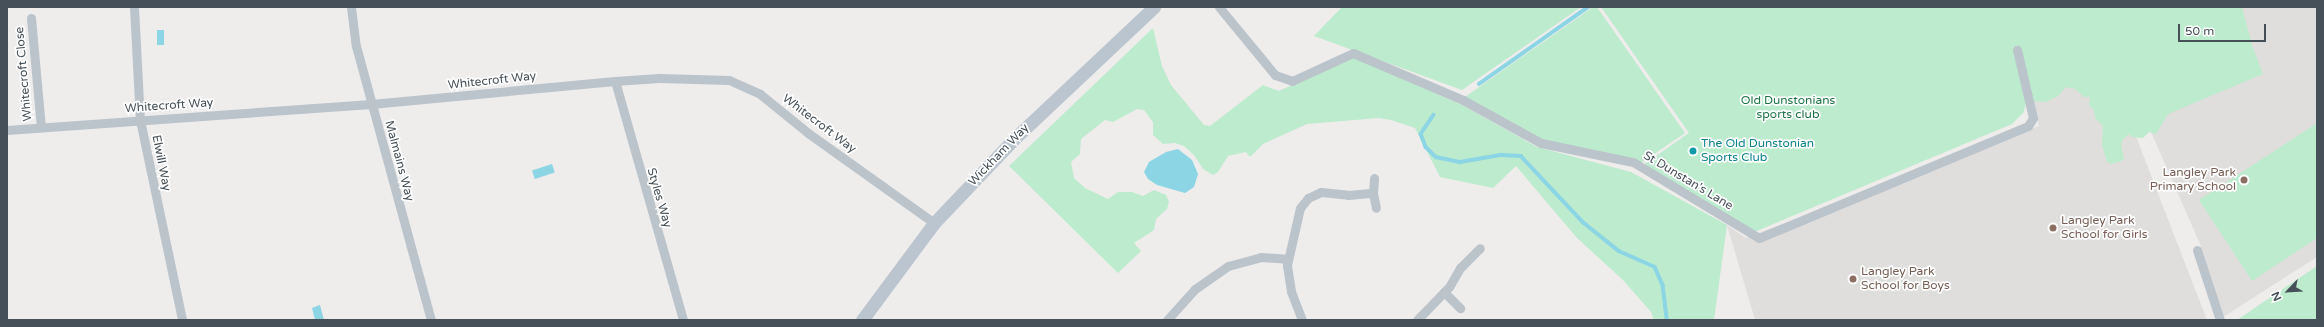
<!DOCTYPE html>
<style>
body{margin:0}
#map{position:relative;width:2324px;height:327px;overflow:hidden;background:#efecec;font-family:"Varela Round",sans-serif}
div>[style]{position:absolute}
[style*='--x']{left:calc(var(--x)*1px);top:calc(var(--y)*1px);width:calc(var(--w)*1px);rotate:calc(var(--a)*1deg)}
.education>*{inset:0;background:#e0dddd}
.green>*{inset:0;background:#bcebcd}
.water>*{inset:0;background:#8bd5e5;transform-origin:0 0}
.stream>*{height:3.5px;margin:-1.75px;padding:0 1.75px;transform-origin:1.75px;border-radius:1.75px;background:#8bd5e5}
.street>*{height:9px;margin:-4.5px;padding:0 4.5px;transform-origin:4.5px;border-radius:4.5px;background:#bbc4cb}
.secondary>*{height:13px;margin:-6.5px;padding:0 6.5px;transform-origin:6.5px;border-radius:6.5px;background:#bbc5cf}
.dots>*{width:11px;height:11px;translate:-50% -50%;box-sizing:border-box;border:2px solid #fff;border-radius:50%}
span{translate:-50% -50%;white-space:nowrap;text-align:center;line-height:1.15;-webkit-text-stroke:3.5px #fff;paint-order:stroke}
.street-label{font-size:12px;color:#465058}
.park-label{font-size:12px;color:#1c7445}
.culture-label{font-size:12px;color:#0d838f}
.left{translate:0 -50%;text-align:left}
.education-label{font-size:12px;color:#785e54}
.right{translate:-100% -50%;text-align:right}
.frame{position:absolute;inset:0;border:8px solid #465058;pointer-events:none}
.north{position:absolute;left:2268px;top:271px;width:40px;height:40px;-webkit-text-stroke:3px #fff;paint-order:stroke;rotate:245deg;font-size:11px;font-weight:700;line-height:16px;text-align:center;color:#465058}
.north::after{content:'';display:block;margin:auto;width:14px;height:18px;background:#465058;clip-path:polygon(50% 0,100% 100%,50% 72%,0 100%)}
.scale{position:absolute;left:2178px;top:24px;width:88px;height:18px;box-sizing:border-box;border:2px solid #465058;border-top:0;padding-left:5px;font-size:12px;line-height:14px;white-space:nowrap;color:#465058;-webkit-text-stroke:3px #fff;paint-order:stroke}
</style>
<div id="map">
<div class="education">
<div style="clip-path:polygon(2237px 7px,2317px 7px,2317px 257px,2223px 317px,2200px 244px,2144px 116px)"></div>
<div style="clip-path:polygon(2025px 64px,2113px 77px,2207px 320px,1755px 320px,1727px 225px,1746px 238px,2039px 126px)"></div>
</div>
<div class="green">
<div style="clip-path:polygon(1342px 7px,1581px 7px,1462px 90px,1314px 36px)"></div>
<div style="clip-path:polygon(1593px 7px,1597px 7px,1685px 133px,1641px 163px,1541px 140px,1465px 97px)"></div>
<div style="clip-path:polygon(1601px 7px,2242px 7px,2252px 45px,2263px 74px,2168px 114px,2156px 134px,2149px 132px,2143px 138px,2132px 137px,2129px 134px,2123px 139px,2121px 145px,2124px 158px,2122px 161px,2111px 164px,2107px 162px,2102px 145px,2103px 126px,2095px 118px,2094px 110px,2089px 105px,2090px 97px,2084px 97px,2075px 89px,2066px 87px,2058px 96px,2046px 102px,2026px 101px,2024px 112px,2012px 124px,1752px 233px,1643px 165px,1689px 133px)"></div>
<div style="clip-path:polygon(1153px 28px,1162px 66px,1171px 85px,1204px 125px,1210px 126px,1263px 85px,1279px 91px,1353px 57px,1462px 105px,1537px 147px,1631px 172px,1727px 225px,1714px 320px,1654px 320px,1651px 312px,1623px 280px,1577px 238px,1516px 166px,1493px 188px,1440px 177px,1415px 128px,1391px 120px,1379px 118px,1307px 124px,1263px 144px,1250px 157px,1246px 152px,1228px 156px,1218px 172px,1213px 175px,1203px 169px,1194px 155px,1184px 146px,1175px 143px,1163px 144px,1153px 135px,1153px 122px,1144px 110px,1137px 109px,1113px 122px,1105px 120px,1081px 139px,1080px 154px,1071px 162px,1074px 178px,1085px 188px,1108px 199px,1118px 192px,1132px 192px,1143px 196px,1154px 190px,1166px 195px,1169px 202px,1167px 209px,1156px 219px,1154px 230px,1134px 243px,1141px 251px,1118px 273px,1009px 166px)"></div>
<div style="clip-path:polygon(2317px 123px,2317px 238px,2252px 281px,2199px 200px)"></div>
<div style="clip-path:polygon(2317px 266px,2317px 320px,2237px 320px)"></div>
</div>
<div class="water">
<div style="left:157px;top:30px;width:7px;height:15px"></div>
<div style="clip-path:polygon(1178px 149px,1192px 160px,1198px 174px,1194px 187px,1185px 193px,1157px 185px,1148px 179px,1144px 172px,1149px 162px,1166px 152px)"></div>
<div style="left:552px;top:164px;width:9px;height:21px;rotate:72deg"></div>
<div style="clip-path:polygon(320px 305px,324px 320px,315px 320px,312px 308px)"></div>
</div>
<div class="stream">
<div style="--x:1479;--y:84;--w:133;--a:-35.2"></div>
<div style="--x:1434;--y:115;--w:23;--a:124"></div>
<div style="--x:1421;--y:134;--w:14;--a:69"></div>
<div style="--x:1426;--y:147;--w:14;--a:45"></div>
<div style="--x:1436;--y:157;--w:25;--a:12"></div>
<div style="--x:1460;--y:162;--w:42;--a:-9.7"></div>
<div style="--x:1501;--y:155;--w:20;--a:3"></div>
<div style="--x:1521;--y:156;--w:91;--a:46.8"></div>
<div style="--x:1583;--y:222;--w:46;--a:38.9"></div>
<div style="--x:1619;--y:251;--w:39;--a:24"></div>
<div style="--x:1655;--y:267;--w:20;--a:66"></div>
<div style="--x:1663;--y:285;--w:35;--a:83"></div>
</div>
<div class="street">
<div style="--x:134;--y:7;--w:113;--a:87"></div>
<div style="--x:140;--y:120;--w:204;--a:78.1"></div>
<div style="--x:351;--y:7;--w:39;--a:83"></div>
<div style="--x:356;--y:46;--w:284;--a:74.7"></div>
<div style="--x:1219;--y:7;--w:88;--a:50.5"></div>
<div style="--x:1275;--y:75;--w:18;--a:19"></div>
<div style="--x:1292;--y:81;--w:67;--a:-24.7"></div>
<div style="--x:1353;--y:53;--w:120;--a:23.1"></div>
<div style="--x:1463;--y:100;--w:89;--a:28.9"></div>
<div style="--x:1541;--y:143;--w:94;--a:11.7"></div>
<div style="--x:1633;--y:162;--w:147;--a:31.1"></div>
<div style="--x:1759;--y:238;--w:291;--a:-22.6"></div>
<div style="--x:2028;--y:126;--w:9;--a:-58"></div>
<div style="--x:2033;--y:118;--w:70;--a:-103.2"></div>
<div style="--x:31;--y:18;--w:109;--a:84.8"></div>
<div style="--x:615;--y:81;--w:248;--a:74.1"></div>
<div style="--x:7;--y:130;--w:365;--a:-4.1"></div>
<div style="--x:371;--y:104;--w:245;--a:-5.4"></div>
<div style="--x:615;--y:81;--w:44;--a:-3.9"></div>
<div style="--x:659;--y:78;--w:70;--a:1.6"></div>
<div style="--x:729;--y:80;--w:34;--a:24"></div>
<div style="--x:760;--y:94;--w:62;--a:39.1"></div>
<div style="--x:808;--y:133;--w:155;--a:35.5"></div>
<div style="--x:1373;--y:193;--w:15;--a:79"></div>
<div style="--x:2197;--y:250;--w:74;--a:71.8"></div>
<div style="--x:1444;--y:292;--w:23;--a:45"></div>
<div style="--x:1167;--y:320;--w:42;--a:-47.9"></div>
<div style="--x:1195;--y:289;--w:40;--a:-34.9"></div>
<div style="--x:1228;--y:266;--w:34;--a:-15"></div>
<div style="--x:1261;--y:257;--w:26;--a:4"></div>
<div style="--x:1302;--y:320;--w:31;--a:-111"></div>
<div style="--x:1291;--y:291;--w:26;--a:-99"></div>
<div style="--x:1287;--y:265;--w:58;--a:-77.2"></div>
<div style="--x:1300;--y:208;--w:13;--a:-51"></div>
<div style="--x:1308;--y:198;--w:14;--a:-25"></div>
<div style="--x:1321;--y:192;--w:27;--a:6"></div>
<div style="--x:1348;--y:195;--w:25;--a:-5"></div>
<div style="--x:1373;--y:193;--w:15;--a:-86"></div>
<div style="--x:1417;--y:320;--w:46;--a:-45.9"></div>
<div style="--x:1449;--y:287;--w:22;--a:-60"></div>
<div style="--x:1460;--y:268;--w:28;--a:-45"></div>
</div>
<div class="secondary">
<div style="--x:862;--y:320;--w:121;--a:-53.4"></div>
<div style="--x:934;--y:223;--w:119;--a:-46.4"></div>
<div style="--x:1016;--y:137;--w:190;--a:-43.3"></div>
</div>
<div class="dots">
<div style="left:1693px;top:151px;background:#0f9aa8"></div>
<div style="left:2244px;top:180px;background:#8d6e63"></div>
<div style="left:2053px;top:228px;background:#8d6e63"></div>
<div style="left:1853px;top:279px;background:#8d6e63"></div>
</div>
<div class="street-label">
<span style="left:24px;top:74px;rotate:-95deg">Whitecroft Close</span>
<span style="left:492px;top:81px;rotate:-6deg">Whitecroft Way</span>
<span style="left:169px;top:106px;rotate:-4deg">Whitecroft Way</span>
<span style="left:819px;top:124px;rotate:37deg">Whitecroft Way</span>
<span style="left:999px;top:155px;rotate:-46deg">Wickham Way</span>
<span style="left:399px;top:161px;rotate:75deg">Malmains Way</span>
<span style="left:161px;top:163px;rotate:79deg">Elwill Way</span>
<span style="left:1688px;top:181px;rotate:31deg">St Dunstan's Lane</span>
<span style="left:659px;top:198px;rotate:74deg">Styles Way</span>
</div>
<div class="park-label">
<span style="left:1788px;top:108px">Old Dunstonians<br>sports club</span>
</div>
<div class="culture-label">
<span class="left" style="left:1701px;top:151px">The Old Dunstonian<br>Sports Club</span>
</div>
<div class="education-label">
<span class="right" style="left:2236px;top:180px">Langley Park<br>Primary School</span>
<span class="left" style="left:2061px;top:228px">Langley Park<br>School for Girls</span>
<span class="left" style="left:1861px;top:279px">Langley Park<br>School for Boys</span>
</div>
<div class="frame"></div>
<div class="north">N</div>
<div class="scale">50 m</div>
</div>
